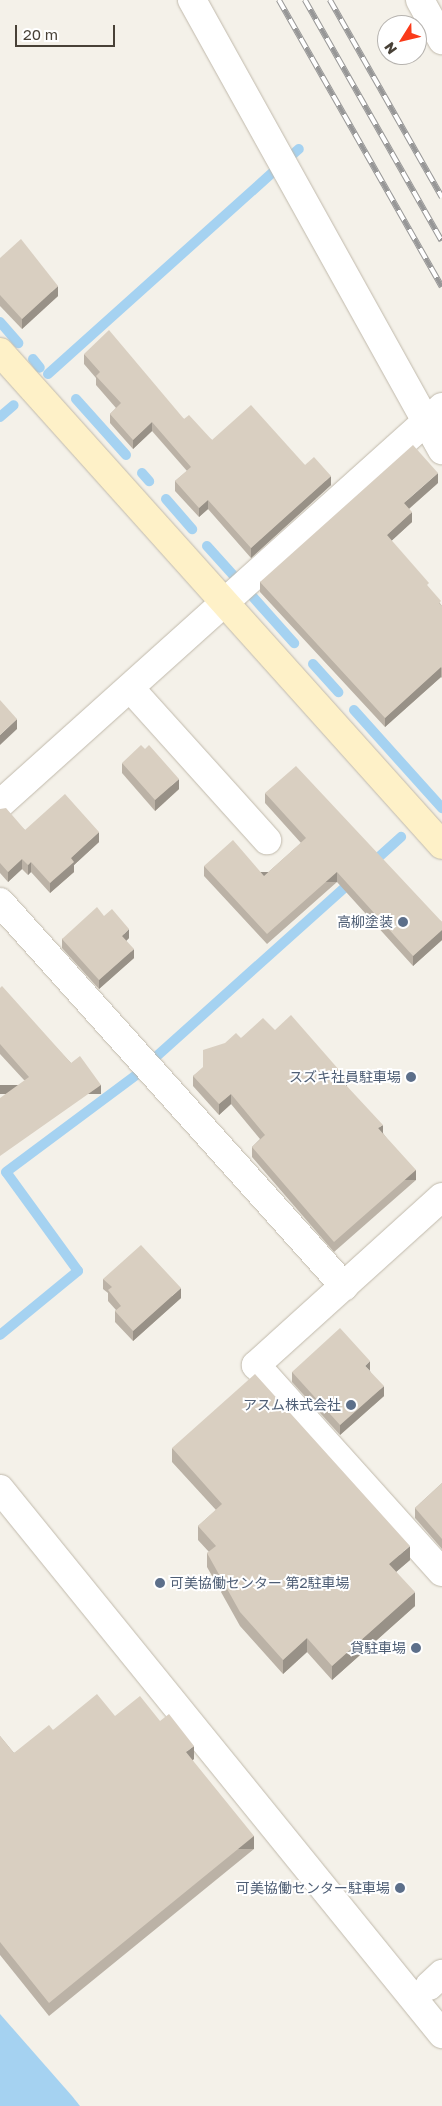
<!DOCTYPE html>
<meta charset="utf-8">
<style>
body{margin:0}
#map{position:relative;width:442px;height:2106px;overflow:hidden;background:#f4f1e9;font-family:"Golos Text","Noto Sans JP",sans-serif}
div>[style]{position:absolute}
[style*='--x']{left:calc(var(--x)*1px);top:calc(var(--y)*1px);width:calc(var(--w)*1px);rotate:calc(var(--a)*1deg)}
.water>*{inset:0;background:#a5d2f1}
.stream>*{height:10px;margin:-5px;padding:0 5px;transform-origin:5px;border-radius:5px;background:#a5d2f1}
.roads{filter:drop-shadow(0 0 1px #c0b9ab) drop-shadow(0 0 1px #c0b9ab)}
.street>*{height:28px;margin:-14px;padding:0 14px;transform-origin:14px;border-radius:14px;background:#fff}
.secondary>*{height:28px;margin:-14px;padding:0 14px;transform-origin:14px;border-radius:14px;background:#fef1c8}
.rail>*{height:5.5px;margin-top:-2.75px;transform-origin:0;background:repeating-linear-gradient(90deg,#fff 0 11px,#979797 0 22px);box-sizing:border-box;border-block:1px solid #979797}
.wall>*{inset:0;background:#bbb2a6}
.shaded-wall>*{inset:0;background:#989187;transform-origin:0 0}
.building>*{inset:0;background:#d9cfc1}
.dots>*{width:14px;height:14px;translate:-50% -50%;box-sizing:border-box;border:2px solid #fff;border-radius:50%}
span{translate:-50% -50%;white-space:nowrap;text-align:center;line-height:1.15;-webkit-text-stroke:4px #fff;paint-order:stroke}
.service-label{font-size:14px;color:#4e5e75}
.right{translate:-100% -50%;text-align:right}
.left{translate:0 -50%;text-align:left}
.north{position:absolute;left:377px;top:15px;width:50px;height:50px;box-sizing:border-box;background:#fff;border:1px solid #b6b3af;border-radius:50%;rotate:234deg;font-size:14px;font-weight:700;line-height:20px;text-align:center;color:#484137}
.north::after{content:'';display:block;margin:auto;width:18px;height:22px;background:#fa3b1a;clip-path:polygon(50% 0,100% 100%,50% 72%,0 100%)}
.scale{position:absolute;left:15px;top:25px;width:100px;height:22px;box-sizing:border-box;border:2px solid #484137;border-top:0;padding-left:6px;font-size:15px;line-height:18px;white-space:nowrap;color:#484137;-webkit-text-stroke:4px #fff;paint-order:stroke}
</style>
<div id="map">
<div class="water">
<div style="clip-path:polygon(0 2014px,72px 2096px,80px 2106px,0 2106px)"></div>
</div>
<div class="stream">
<div style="--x:417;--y:43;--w:11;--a:-45"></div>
<div style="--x:292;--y:155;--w:9;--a:-41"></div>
<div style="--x:0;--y:322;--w:28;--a:49"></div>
<div style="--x:33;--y:359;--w:11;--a:52"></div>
<div style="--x:48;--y:374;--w:305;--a:-41.9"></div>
<div style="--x:76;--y:399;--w:75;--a:48.2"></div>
<div style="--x:0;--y:417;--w:18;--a:-41"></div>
<div style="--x:142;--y:473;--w:11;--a:49"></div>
<div style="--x:166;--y:499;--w:40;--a:49"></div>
<div style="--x:207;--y:546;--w:39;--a:48"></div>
<div style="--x:253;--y:597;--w:62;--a:48.3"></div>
<div style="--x:313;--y:664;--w:38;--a:48"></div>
<div style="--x:354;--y:710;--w:132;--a:48.1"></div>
<div style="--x:370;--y:865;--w:42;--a:-42.1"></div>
<div style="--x:158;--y:1055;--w:261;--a:-41.9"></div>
<div style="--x:0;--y:1335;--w:101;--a:-39.4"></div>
<div style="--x:78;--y:1271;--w:122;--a:-126"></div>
<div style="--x:6;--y:1172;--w:162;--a:-36.7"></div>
</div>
<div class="roads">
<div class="street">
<div style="--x:192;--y:0;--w:515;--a:60.95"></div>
<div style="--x:420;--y:0;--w:46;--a:61.2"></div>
<div style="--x:130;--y:688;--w:205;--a:48"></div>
<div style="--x:0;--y:804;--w:594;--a:-41.93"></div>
<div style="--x:0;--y:902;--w:516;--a:48.14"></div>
<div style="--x:442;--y:1197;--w:251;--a:137.9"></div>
<div style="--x:256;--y:1365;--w:278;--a:48.1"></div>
<div style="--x:0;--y:1489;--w:702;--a:50.96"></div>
<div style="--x:429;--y:1986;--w:18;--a:-43"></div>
</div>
<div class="secondary">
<div style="--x:0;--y:352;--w:662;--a:48.12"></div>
</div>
</div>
<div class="rail">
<div style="--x:279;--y:0;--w:330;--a:60.4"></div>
<div style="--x:305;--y:0;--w:277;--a:60.4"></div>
<div style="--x:330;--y:0;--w:227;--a:60.4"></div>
</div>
<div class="wall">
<div style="clip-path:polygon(0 258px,58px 296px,22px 329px,0 306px)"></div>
<div style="clip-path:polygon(84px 354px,184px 419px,212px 440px,305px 465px,331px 485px,251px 558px,208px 509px,199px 517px,175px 491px,175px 481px,187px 471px,152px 431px,133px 449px,110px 423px,110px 414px,116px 408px,96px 385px,96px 378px,84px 364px)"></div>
<div style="clip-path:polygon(438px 483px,409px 509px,412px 522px,391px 541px,429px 588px,442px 606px,442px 678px,441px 677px,385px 727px,260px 592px,260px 582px)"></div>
<div style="clip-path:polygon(122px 763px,179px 789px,155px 811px,122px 773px)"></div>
<div style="clip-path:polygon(265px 793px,442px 922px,442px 940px,413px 966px,337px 882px,267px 944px,204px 876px,204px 866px,264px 876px,301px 843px,265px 803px)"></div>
<div style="clip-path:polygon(0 809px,25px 830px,99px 842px,74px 865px,74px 872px,50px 893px,31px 872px,28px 875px,22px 869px,8px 882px,0 873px)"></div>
<div style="clip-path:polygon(104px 916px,129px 938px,126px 941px,134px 958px,99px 989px,62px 948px,62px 939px)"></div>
<div style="clip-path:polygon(0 988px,71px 1063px,101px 1094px,24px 1080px,0 1054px)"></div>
<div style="clip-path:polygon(275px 1030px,347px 1087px,383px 1133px,416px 1180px,334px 1252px,252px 1157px,252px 1147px,260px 1139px,231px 1104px,219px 1115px,193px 1086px,193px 1076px,241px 1038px)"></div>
<div style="clip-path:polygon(103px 1279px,181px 1298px,133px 1341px,115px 1322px,115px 1311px,116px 1310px,108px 1301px,108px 1293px,103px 1289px)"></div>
<div style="clip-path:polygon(370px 1371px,384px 1396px,340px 1435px,292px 1382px,292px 1372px)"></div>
<div style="clip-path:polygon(172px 1448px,410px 1560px,396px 1572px,415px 1606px,332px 1680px,307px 1652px,283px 1674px,240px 1626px,207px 1567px,207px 1553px,209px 1552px,198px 1540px,198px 1526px,216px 1510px,172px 1462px)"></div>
<div style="clip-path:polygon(442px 1483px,442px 1549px,415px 1518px,415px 1508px)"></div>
<div style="clip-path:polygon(115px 1716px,160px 1721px,194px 1759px,192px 1760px,254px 1849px,49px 2016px,0 1955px,0 1736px,14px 1753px,53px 1730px)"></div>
</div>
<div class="shaded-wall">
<div style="clip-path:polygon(58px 286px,58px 296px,22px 329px,22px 319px)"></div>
<div style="clip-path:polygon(152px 422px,152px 431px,133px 449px,133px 440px)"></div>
<div style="clip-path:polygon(438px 473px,438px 483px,404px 513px,404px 503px)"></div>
<div style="clip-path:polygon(331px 476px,331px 485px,251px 558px,251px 548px)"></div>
<div style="clip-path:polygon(208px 500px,208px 509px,199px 517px,199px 508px)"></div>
<div style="clip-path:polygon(412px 512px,412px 522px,387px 545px,387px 535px)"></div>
<div style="clip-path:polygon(441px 667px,441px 677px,385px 727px,385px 718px)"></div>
<div style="clip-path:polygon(17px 719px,17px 729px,0 745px,0 735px)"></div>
<div style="clip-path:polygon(179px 779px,179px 789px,155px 811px,155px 800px)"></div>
<div style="clip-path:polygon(99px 832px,99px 842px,74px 865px,74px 872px,50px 893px,50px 883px,71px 858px)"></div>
<div style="clip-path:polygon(22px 859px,22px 869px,8px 882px,8px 872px)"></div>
<div style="clip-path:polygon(31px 862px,31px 872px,28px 875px,28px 865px)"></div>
<div style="left:337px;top:872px;width:10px;height:94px;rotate:90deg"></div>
<div style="clip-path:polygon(129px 929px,129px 938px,122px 945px,122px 936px)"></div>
<div style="clip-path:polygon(442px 930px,442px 940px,413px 966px,413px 956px)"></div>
<div style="clip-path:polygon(134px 949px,134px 958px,99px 989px,99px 980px)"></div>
<div style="clip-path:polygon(347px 1079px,347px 1089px,344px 1083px)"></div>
<div style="left:101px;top:1085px;width:9px;height:123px;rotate:90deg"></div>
<div style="clip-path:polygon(231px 1094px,231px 1104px,219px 1115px,219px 1104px)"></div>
<div style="clip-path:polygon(383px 1125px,383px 1135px,378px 1128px)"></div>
<div style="left:416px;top:1170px;width:10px;height:109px;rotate:90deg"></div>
<div style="clip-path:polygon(181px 1288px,181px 1298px,133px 1341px,133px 1331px)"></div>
<div style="clip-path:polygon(370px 1361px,370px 1371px,365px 1366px)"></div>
<div style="clip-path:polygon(384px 1386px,384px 1396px,340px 1435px,340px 1425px)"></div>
<div style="clip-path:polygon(410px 1546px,410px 1560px,389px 1578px,389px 1564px)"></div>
<div style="clip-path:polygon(415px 1592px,415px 1606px,332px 1680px,332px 1666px)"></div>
<div style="clip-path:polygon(307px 1638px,307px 1652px,283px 1674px,283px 1660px)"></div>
<div style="clip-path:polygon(194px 1746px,194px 1759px,186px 1765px,186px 1752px)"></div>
<div style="left:254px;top:1836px;width:13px;height:264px;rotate:90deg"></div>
</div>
<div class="building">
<div style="clip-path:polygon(21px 239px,58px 286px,22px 319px,0 295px,0 258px)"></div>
<div style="clip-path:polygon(109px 330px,184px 419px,189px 415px,212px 440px,251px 405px,305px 465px,314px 457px,331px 476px,251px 548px,208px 500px,199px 508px,175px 481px,191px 467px,152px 422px,133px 440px,110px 414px,121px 403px,96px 376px,100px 372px,84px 354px)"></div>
<div style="clip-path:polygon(413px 445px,438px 473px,404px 503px,412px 512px,387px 535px,429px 583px,427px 585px,441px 601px,439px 603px,442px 606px,442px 668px,441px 667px,385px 718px,260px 582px)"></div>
<div style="clip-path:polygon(0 700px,17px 719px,0 735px)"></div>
<div style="clip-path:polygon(141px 745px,145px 749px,149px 745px,179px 779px,155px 800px,122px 763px)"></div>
<div style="clip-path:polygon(296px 766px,442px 922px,442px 930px,413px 956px,337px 872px,267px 934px,204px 866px,233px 840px,264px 876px,306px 838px,265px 793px)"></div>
<div style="clip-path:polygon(65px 794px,99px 832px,71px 858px,74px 862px,50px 883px,31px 862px,28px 865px,22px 859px,8px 872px,0 863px,0 809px,6px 808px,25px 830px)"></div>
<div style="clip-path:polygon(97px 907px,104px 916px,112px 909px,129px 929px,122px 936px,134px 949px,99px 980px,62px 939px)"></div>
<div style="clip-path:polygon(2px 986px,71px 1063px,80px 1056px,101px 1085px,0 1156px,0 1098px,29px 1077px,0 1044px,0 988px)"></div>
<div style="clip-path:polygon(291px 1015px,347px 1079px,344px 1083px,383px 1125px,378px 1128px,416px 1170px,334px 1242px,252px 1147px,265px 1135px,231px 1094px,219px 1104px,193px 1076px,203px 1067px,203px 1050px,225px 1043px,236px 1033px,241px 1038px,263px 1018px,275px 1030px)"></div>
<div style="clip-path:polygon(141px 1245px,181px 1288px,133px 1331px,115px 1311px,121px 1306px,108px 1290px,112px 1287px,103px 1279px)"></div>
<div style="clip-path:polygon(340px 1328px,370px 1361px,365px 1366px,384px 1386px,340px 1425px,292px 1372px)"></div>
<div style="clip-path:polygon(255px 1374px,410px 1546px,389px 1564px,415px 1592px,332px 1666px,307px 1638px,283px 1660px,240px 1612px,207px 1553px,216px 1546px,198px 1526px,222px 1504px,172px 1448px)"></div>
<div style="clip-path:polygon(442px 1483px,442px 1539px,415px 1508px)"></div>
<div style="clip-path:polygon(97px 1694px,115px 1716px,140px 1696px,160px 1721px,169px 1714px,194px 1746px,186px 1752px,254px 1836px,49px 2003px,0 1942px,0 1736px,14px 1753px,49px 1725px,53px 1730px)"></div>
</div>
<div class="dots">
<div style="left:403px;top:922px;background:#5c6f8a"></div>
<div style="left:411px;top:1077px;background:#5c6f8a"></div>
<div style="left:351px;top:1405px;background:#5c6f8a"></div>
<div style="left:160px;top:1583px;background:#5c6f8a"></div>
<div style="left:416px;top:1648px;background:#5c6f8a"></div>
<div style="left:400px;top:1888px;background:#5c6f8a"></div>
</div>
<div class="service-label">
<span class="right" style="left:393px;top:922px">高柳塗装</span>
<span class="right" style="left:401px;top:1077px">スズキ社員駐車場</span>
<span class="right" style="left:341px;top:1405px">アスム株式会社</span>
<span class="left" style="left:170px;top:1583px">可美協働センター 第2駐車場</span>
<span class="right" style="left:406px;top:1648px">貸駐車場</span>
<span class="right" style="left:390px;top:1888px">可美協働センター駐車場</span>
</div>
<div class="north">N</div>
<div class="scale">20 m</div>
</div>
